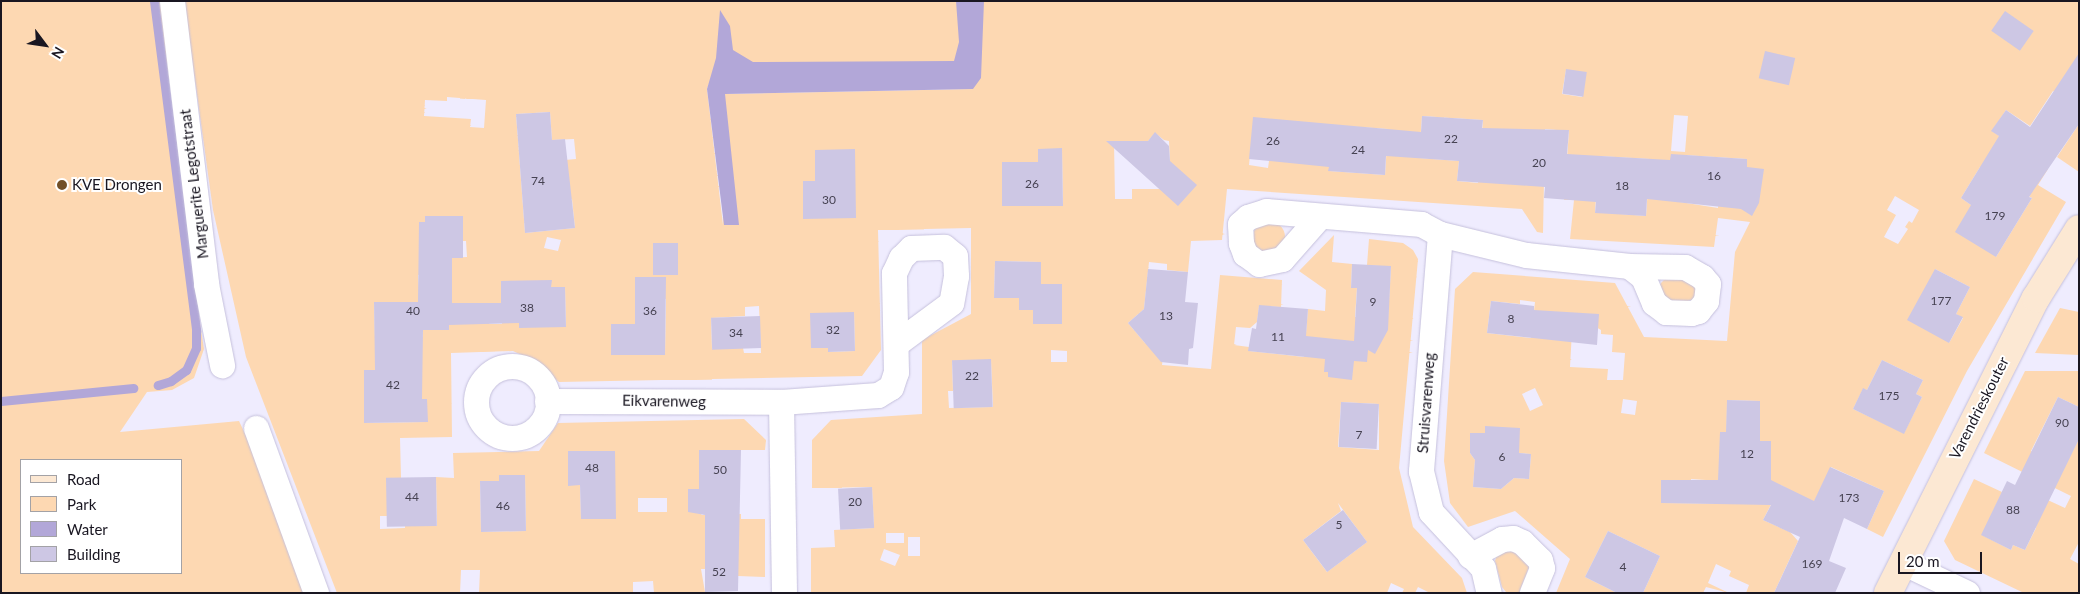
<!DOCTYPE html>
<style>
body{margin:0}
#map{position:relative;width:2080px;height:594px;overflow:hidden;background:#efecfe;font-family:Lato,sans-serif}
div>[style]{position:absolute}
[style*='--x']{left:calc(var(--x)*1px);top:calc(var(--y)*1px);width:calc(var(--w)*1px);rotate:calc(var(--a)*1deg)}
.green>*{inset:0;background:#fdd8b2}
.round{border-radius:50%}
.water>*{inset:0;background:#b2a7d8}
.stream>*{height:9px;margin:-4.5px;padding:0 4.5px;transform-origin:4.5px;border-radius:4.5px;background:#b2a7d8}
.building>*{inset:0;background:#cdc7e4;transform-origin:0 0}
.roads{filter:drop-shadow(0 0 1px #c5c0dc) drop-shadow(0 0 1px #c5c0dc)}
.street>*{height:25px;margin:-12.5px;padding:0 12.5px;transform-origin:12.5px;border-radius:12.5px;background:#fff}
.street>.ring{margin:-12.5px;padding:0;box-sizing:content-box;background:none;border:25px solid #fff;border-radius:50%}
.secondary>*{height:28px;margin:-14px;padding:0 14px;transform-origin:14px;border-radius:14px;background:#fce8d3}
.dots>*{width:14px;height:14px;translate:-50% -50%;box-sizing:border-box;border:2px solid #fff;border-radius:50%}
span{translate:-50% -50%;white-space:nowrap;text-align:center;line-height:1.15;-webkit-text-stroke:4px #fff;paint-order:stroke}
.number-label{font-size:12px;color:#464252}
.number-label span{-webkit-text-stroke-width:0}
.street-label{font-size:15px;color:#191621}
.poi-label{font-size:15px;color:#191621}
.left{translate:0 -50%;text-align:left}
.frame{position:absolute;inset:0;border:2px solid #191621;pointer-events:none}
.legend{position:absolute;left:20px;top:459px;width:162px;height:115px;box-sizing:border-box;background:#fff;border:1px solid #a3a2a6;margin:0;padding:6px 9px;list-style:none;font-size:15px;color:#191621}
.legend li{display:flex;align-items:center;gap:10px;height:25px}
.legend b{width:25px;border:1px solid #a3a2a6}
.north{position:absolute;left:20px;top:20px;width:50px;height:50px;-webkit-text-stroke:4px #fff;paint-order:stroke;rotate:121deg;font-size:14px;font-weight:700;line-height:20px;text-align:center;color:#191621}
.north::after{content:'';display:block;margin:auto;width:18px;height:22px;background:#191621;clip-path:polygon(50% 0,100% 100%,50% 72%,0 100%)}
.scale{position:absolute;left:1898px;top:552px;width:84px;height:22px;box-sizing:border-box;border:2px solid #191621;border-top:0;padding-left:6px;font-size:15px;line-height:18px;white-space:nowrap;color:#191621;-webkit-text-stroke:4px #fff;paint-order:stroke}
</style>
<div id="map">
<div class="green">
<div style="clip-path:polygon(evenodd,1px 1px,161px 1px,180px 194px,204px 349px,194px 378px,172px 390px,147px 392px,120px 432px,239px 421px,282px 512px,306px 593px,1px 593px,1px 1px,21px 460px,181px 460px,181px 573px,21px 573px,21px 460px)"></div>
<div style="clip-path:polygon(evenodd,184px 1px,2079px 1px,2079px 108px,2053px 91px,2030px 126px,2006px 110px,1992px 131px,2048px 169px,2038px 185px,2066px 202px,1967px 371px,1883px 537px,1867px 529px,1884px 491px,1831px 467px,1813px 504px,1781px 485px,1763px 520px,1790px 532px,1798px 541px,1774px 593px,1746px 593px,1749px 585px,1729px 576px,1731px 571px,1716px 564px,1708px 583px,1729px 593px,1706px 587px,1703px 593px,1643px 593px,1660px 556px,1608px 531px,1585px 577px,1617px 593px,1556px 593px,1570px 559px,1515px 511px,1468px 527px,1450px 503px,1444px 461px,1455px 289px,1473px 272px,1615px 283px,1644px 337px,1727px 341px,1735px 252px,1750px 222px,1718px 218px,1714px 247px,1570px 239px,1574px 200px,1564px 200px,1569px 131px,1545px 129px,1543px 233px,1537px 232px,1522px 209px,1227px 189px,1222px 240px,1191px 241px,1188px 272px,1167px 270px,1167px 264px,1149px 262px,1144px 309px,1128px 323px,1145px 343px,1164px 349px,1162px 365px,1211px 369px,1220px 275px,1282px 280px,1281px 307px,1259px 306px,1257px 322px,1250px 328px,1236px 327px,1234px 345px,1249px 347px,1249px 351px,1304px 357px,1308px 309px,1325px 311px,1326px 290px,1299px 271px,1334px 235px,1332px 262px,1352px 264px,1351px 287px,1357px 288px,1355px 317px,1388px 318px,1391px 267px,1367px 265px,1369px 239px,1403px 243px,1413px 250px,1418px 259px,1399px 468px,1413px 527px,1462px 578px,1467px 593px,1430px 593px,1418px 587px,1415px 593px,1402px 593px,1404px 589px,1391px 583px,1387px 593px,811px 593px,811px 548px,835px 547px,834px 530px,874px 528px,872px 487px,812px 488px,812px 440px,831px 420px,922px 414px,922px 340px,971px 314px,971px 228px,878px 230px,881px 350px,862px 376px,559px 382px,532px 360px,513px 351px,451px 353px,452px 437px,400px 438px,401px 478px,387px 516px,380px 516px,380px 529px,405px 528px,405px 523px,437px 526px,436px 477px,454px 478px,453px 453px,539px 451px,558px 423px,744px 419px,766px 440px,765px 450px,699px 450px,699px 489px,688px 489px,688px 502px,702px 515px,741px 514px,741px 519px,765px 519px,765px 577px,738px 576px,705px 549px,705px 569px,701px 569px,705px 592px,745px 593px,654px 593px,653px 581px,633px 582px,633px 593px,479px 593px,480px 570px,461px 570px,460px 593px,337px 593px,246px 357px,213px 210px,184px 1px,1566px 70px,1586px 73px,1582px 97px,1562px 94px,1566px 70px,184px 1px,711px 78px,973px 89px,725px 94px,723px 225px,707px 89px,711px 78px,184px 1px,447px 97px,486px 100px,484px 128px,470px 127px,471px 119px,424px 116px,425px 100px,447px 101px,447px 97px,184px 1px,550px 112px,552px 140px,574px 139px,576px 159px,554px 161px,556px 201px,572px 199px,575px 228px,525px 233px,516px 114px,550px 112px,184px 1px,1674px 115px,1688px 116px,1685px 152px,1671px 151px,1674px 115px,184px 1px,1422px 116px,1483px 120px,1478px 183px,1457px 181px,1459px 161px,1419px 158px,1422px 116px,184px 1px,1254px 117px,1269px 161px,1268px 168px,1249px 165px,1254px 117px,184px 1px,1331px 125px,1388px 129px,1385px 175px,1329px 171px,1331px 125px,184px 1px,1155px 133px,1164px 140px,1169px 141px,1170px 161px,1160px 189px,1132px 189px,1132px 199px,1115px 199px,1114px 142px,1148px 141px,1155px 133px,184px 1px,1038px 149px,1062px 149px,1063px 205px,1002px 206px,1002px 162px,1038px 162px,1038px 149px,184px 1px,1684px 155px,1747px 159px,1745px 192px,1718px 204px,1718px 208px,1680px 202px,1684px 155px,184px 1px,1599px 156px,1650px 159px,1646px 216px,1595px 212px,1599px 156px,184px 1px,1980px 167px,2032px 198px,1996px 257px,1974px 207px,1961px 198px,1980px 167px,184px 1px,1895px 196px,1919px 210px,1912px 223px,1909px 221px,1905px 227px,1908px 229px,1898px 244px,1884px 237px,1896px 215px,1887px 210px,1895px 196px,184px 1px,547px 237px,561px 240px,558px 251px,544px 248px,547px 237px,184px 1px,440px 241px,466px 241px,467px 257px,440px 258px,440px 241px,184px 1px,678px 243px,678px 275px,653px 274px,653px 244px,678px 243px,184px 1px,995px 261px,1041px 262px,1041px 284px,1062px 284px,1062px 324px,1033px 324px,1033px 310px,1019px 298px,994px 298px,995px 261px,184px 1px,1935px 269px,1970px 287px,1956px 314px,1963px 318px,1949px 343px,1935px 269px,184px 1px,452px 270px,452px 320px,449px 320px,449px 330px,423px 330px,423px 337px,375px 337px,374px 302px,420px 302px,418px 275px,452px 270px,184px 1px,635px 277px,657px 277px,657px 298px,666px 299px,665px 355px,611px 355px,611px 324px,635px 324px,635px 277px,184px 1px,501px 281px,519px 287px,565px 287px,566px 327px,519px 327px,519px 314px,502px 314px,502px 324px,489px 324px,488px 303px,501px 303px,501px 281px,184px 1px,1520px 300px,1535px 302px,1531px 338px,1487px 333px,1491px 301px,1520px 304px,1520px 300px,184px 1px,759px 306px,761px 353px,744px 353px,743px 348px,712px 349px,711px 318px,745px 316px,745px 307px,759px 306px,184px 1px,854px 312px,855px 351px,829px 352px,828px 348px,854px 312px,184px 1px,1573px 313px,1601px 330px,1601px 334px,1613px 335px,1612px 352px,1625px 353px,1623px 380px,1607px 380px,1608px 369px,1570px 367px,1573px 313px,184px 1px,1051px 350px,1067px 351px,1067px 362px,1051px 362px,1051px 350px,184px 1px,991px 360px,993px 407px,949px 408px,948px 391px,953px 391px,952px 361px,991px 360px,184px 1px,1882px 360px,1923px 380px,1916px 394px,1922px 397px,1904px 433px,1853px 409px,1863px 389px,1867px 390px,1882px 360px,184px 1px,1535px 388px,1543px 405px,1530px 411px,1522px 394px,1535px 388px,184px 1px,422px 399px,427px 400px,427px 422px,365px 423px,422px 399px,184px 1px,1623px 399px,1637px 401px,1635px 415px,1621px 413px,1623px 399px,184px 1px,1727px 400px,1760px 401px,1760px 441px,1771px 441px,1770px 492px,1750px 504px,1661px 503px,1661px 480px,1691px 484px,1691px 479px,1706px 480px,1726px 484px,1727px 400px,184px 1px,1341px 402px,1379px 404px,1379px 450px,1338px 447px,1341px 402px,184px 1px,1485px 426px,1519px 453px,1531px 454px,1529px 479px,1514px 478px,1501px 489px,1473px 487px,1475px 460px,1470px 453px,1470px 433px,1485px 433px,1485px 426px,184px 1px,568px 451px,615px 451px,615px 519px,581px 519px,580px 485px,568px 485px,568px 451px,184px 1px,499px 475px,525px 475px,526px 531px,481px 532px,480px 481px,499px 481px,499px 475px,184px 1px,638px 498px,667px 498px,667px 512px,638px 512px,638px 498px,184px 1px,1338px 503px,1367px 542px,1327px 572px,1303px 540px,1341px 511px,1338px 503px,184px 1px,886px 533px,904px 533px,904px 543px,886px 543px,886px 533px,184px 1px,908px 537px,920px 537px,920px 556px,908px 556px,908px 537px,184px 1px,884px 549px,900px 555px,895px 566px,880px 560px,884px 549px)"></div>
<div style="clip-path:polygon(2079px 124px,2079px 172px,2057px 157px)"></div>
<div class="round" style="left:1253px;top:221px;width:32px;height:32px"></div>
<div style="clip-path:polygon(1691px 276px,1700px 298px,1671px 305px,1659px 288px,1661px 283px,1667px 277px)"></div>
<div style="clip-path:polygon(2060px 308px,2079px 312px,2079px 355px,2035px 353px)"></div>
<div style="clip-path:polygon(2025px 371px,2079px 371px,2079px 407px,2058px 397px,2031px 451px,2064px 468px,2079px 439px,2079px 542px,2070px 559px,2079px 564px,2079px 593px,2024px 593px,1955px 560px,1944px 541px,1974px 479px,2002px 492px,1982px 535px,2011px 550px,2013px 545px,2025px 550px,2036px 528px,2039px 496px,2065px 508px,2071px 496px,1984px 453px)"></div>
<div style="clip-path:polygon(1512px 548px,1529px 567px,1519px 593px,1506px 592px,1502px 587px,1495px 561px,1497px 555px)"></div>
</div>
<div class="water">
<div style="clip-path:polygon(956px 1px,984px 1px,981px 78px,973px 89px,725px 94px,739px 225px,724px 225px,707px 89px,716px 58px,720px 10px,730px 26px,733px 50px,753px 62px,954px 61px,959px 42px)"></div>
</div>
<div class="stream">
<div style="--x:154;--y:1;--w:333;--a:82.7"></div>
<div style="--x:196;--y:331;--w:17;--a:90"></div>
<div style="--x:196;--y:348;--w:24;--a:114"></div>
<div style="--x:186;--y:370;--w:19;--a:144"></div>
<div style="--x:171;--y:381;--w:14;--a:163"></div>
<div style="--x:1;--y:401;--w:133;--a:-5.6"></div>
</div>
<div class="building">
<div style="left:2005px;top:11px;width:35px;height:24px;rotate:35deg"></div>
<div style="left:1765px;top:51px;width:31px;height:28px;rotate:13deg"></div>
<div style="clip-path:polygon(2079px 53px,2079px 124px,2029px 197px,2032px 198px,1996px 257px,1955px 232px,1971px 205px,1961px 198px,1999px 136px,1991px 131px,2006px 110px,2030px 127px)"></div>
<div style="left:1566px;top:69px;width:21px;height:25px;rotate:8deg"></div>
<div style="clip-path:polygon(550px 112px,552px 140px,565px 139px,575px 228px,525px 233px,516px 114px)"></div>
<div style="clip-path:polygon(1422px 116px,1483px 120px,1482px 128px,1569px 130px,1567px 154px,1670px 160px,1671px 154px,1747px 159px,1747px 167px,1764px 169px,1759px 203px,1752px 216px,1741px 209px,1647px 199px,1646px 216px,1595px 213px,1596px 202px,1544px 198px,1545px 187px,1457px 181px,1459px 161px,1386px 156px,1385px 175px,1328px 171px,1329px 167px,1249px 159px,1253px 117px,1421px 132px)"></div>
<div style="clip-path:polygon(1155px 132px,1169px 146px,1170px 161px,1197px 185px,1178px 206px,1106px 141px,1148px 141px)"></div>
<div style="clip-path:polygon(1062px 148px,1063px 206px,1002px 206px,1002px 162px,1038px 162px,1038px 149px)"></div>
<div style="clip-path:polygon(855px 149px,856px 218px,803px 219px,803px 181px,815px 181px,815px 150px)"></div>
<div style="clip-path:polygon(425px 216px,463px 216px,463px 258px,452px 258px,452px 303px,501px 303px,501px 281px,552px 280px,551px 287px,565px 287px,566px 327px,519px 328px,519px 323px,449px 325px,449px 330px,423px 330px,422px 399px,427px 399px,428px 422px,364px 423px,364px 370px,375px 370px,374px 302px,418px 302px,419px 222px,425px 222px)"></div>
<div style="left:678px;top:243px;width:32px;height:25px;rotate:90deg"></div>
<div style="clip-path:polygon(995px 261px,1041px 262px,1041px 284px,1062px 284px,1062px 324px,1033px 324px,1033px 310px,1019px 310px,1019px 298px,994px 298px)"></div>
<div style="clip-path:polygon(1352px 264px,1391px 266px,1388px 330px,1375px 354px,1368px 350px,1367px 362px,1354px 361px,1352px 380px,1328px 377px,1328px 372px,1324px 372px,1325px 359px,1248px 351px,1252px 328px,1256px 329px,1259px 305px,1308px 309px,1306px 336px,1354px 341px,1357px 288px,1351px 288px)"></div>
<div style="clip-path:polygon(1148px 269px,1188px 272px,1185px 302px,1198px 303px,1193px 348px,1189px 349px,1188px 365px,1161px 362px,1128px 323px,1144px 309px)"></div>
<div style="clip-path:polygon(1935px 269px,1970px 287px,1956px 314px,1963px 317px,1949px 343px,1907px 320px)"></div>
<div style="clip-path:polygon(635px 277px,666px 277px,665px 355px,611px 355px,611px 324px,635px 324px)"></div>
<div style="clip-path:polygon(1491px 301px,1534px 306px,1534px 310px,1599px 314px,1597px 345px,1487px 333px)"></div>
<div style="clip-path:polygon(854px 312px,855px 351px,828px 352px,828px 348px,811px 348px,810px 313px)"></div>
<div style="left:760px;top:316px;width:32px;height:49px;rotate:88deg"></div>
<div style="left:991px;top:359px;width:48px;height:39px;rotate:88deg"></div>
<div style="clip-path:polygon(1882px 360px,1923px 380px,1916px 394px,1922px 397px,1904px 434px,1853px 409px,1863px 388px,1867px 390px)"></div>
<div style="clip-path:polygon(2058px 397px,2079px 407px,2079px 439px,2025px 550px,2013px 545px,2011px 550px,1981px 535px,2007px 481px,2015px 485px)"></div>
<div style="clip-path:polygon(1727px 400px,1760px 401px,1760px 441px,1771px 441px,1771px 480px,1814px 501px,1830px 467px,1884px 491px,1867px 529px,1844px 518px,1829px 561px,1846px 568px,1835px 593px,1774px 593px,1800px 537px,1763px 520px,1771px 505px,1661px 503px,1661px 480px,1718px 480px,1720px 432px,1726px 432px)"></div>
<div style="left:1341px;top:402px;width:38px;height:45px;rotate:3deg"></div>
<div style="clip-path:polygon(1485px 426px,1520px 428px,1519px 453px,1531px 454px,1529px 479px,1514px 478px,1501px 489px,1473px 487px,1475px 460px,1470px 453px,1470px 433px,1485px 433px)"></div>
<div style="clip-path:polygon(699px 450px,741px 450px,738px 591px,705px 592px,705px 515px,688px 512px,688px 489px,699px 489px)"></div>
<div style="clip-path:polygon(568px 451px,615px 451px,616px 519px,581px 519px,580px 485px,568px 486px)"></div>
<div style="clip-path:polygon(499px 475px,525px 475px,526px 531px,481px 532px,480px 481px,499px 481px)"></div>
<div style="left:436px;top:477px;width:49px;height:50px;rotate:89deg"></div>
<div style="left:872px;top:487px;width:41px;height:34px;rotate:87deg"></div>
<div style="left:1343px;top:510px;width:40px;height:50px;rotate:53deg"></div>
<div style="clip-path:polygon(1608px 531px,1660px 556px,1643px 593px,1617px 593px,1585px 577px)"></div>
</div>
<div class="roads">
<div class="street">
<div style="--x:172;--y:1;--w:285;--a:83.1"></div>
<div style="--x:206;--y:284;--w:83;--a:78.8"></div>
<div style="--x:1319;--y:217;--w:56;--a:131.4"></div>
<div style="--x:1282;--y:259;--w:24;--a:168"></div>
<div style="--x:1259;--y:264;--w:17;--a:-144"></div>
<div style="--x:1245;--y:254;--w:12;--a:-110"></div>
<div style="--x:1241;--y:243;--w:19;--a:-93"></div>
<div style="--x:1240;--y:224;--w:11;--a:-41"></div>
<div style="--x:1248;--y:217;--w:19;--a:-18"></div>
<div style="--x:1266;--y:211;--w:156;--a:4.8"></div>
<div style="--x:1421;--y:224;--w:21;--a:28"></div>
<div style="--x:1440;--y:234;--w:89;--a:13.7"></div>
<div style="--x:1526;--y:255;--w:104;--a:6.1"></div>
<div style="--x:1629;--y:266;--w:56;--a:1"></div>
<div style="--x:1685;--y:267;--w:20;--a:30"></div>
<div style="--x:1702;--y:277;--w:9;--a:49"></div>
<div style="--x:1708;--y:284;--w:17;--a:97"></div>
<div style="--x:1706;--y:301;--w:13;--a:129"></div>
<div style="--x:1698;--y:311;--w:7;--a:164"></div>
<div style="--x:1691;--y:313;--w:25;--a:-178"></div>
<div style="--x:1666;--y:312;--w:15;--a:-143"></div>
<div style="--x:1654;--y:303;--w:28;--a:-113"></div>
<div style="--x:1643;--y:277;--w:18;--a:-142"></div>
<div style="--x:1440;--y:234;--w:238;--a:94.6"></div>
<div style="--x:1421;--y:471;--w:42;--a:76.3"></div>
<div style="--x:1431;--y:512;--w:76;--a:47.1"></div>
<div style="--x:1483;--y:568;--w:26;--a:77"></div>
<div class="ring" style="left:476px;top:366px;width:47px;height:47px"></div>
<div style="--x:547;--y:401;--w:234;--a:0.2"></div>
<div style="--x:781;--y:402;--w:97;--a:-4.1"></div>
<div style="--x:878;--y:395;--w:15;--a:-32"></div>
<div style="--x:891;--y:387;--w:16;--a:-72"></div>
<div style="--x:896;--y:372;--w:99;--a:-91.2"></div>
<div style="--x:894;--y:273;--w:17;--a:-65"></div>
<div style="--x:901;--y:258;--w:14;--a:-45"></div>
<div style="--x:911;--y:248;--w:33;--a:-2"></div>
<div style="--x:944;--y:247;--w:14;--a:39"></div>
<div style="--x:955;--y:256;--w:20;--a:87"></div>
<div style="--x:956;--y:276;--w:27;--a:100"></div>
<div style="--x:951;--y:303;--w:67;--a:143.5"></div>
<div style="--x:781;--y:402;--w:191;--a:89.1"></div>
<div style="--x:256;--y:428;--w:176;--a:70"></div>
<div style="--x:1470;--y:556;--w:36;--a:-28"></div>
<div style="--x:1502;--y:539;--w:11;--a:-5"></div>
<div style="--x:1513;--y:538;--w:10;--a:24"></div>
<div style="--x:1522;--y:542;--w:25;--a:45"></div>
<div style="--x:1540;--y:560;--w:8;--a:76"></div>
<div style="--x:1542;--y:568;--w:27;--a:112"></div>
<div style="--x:1902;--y:562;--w:72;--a:25.5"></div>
</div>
<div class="secondary">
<div style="--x:1888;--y:593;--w:330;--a:-63.4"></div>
<div style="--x:2036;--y:298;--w:81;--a:-58.1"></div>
</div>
</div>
<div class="dots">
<div style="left:62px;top:185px;background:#725028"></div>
</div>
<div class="number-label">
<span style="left:1451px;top:139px">22</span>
<span style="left:1273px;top:141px">26</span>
<span style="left:1358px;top:150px">24</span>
<span style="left:1539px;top:163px">20</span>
<span style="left:1714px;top:176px">16</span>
<span style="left:538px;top:181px">74</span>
<span style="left:1032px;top:184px">26</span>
<span style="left:1622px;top:186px">18</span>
<span style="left:829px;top:200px">30</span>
<span style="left:1995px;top:216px">179</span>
<span style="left:1941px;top:301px">177</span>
<span style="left:1373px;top:302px">9</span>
<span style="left:527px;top:308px">38</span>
<span style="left:413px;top:311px">40</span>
<span style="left:650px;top:311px">36</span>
<span style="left:1166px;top:316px">13</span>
<span style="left:1511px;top:319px">8</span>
<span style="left:833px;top:330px">32</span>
<span style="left:736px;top:333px">34</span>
<span style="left:1278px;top:337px">11</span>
<span style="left:972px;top:376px">22</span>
<span style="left:393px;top:385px">42</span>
<span style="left:1889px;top:396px">175</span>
<span style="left:2062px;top:423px">90</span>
<span style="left:1359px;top:435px">7</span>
<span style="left:1747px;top:454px">12</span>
<span style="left:1502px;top:457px">6</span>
<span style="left:592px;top:468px">48</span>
<span style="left:720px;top:470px">50</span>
<span style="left:412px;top:497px">44</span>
<span style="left:1849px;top:498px">173</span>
<span style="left:855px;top:502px">20</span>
<span style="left:503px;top:506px">46</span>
<span style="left:2013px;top:510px">88</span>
<span style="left:1339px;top:525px">5</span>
<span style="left:1812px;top:564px">169</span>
<span style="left:1623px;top:567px">4</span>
<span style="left:719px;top:572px">52</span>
</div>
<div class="street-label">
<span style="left:194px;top:184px;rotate:-97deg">Marguerite Legotstraat</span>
<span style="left:664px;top:401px;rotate:1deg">Eikvarenweg</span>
<span style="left:1426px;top:403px;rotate:-86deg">Struisvarenweg</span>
<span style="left:1979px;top:408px;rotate:-63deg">Varendrieskouter</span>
</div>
<div class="poi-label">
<span class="left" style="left:72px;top:185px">KVE Drongen</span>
</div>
<div class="frame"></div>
<ul class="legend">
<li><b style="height:6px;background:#fce8d3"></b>Road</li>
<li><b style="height:14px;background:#fdd8b2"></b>Park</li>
<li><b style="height:14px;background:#b2a7d8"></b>Water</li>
<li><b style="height:14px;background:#cdc7e4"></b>Building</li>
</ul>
<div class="north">N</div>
<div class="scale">20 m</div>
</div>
